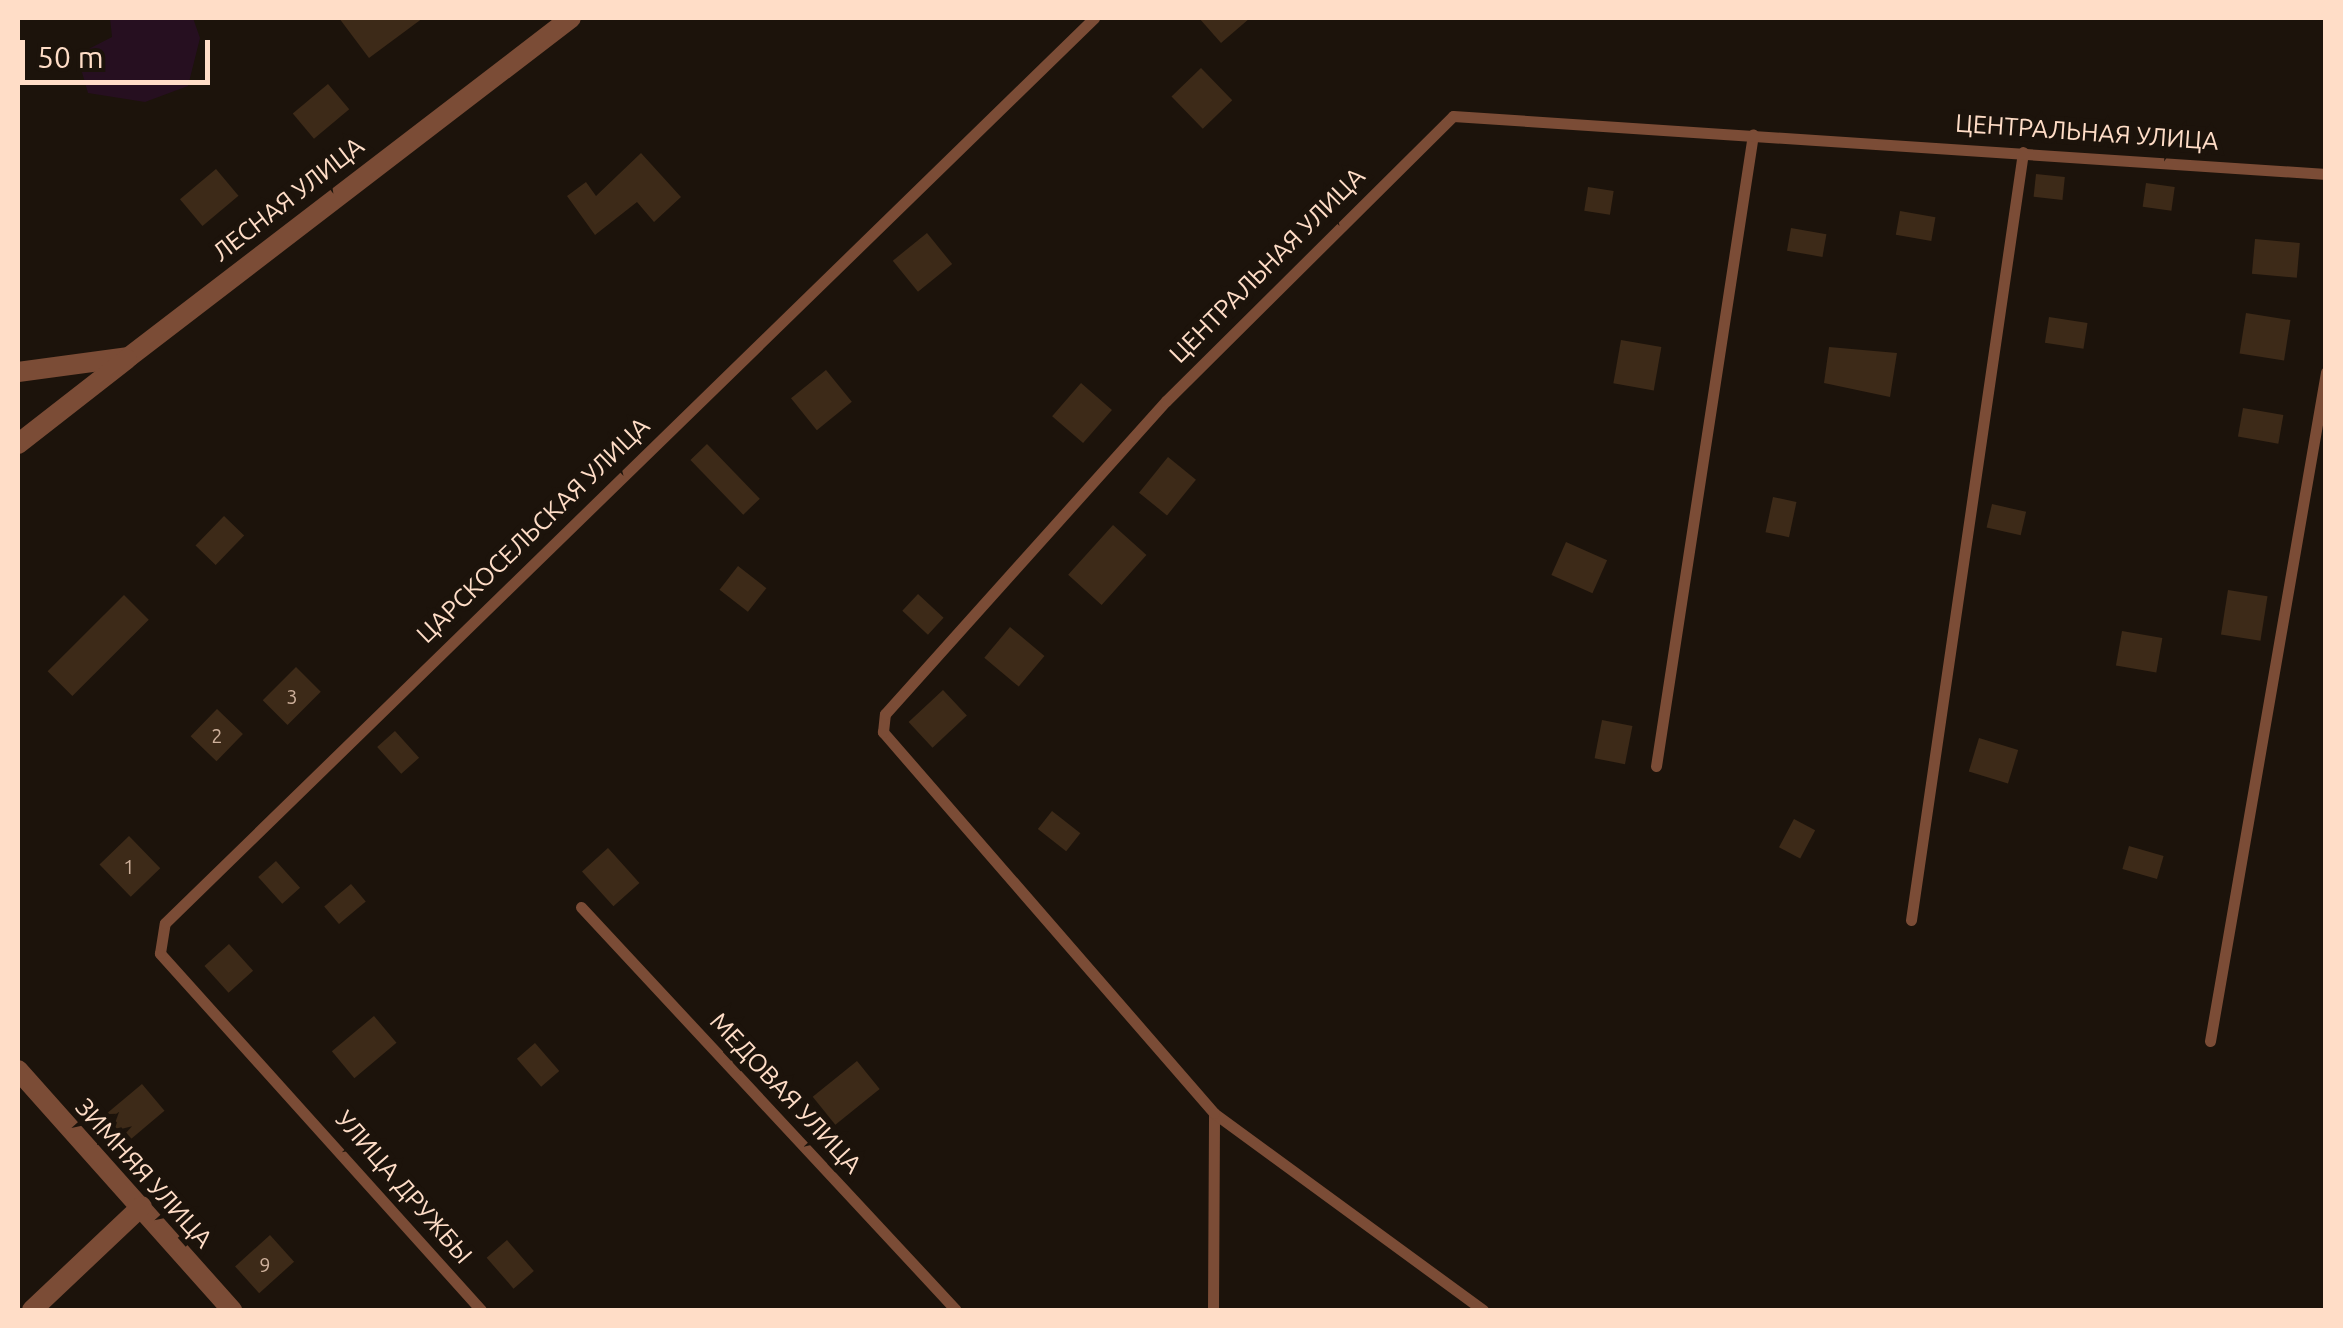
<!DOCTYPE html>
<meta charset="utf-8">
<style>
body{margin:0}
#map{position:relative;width:2343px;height:1328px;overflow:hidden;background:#1c130b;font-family:Ubuntu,sans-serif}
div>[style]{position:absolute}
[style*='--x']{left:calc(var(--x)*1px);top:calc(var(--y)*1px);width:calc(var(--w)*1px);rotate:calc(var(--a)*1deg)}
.green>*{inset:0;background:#260f20}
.building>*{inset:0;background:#3d2a18;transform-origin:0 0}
.service>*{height:11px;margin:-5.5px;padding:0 5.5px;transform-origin:5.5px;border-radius:5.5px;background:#7b4c36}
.minor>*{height:20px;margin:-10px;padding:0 10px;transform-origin:10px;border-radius:10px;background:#7b4c36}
span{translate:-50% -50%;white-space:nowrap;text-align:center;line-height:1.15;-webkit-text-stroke:10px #1c130b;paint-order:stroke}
.number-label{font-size:20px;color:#ceb09b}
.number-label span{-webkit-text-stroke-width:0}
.street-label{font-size:25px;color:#ffddc7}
.frame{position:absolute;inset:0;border:20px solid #ffddc7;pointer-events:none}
.scale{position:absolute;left:20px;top:40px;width:190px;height:45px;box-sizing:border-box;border:5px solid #ffddc7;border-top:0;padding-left:12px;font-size:30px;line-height:35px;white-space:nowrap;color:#ffddc7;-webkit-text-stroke:8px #1c130b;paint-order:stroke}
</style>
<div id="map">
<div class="green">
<div style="clip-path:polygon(110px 18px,193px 18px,200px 38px,188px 86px,145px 102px,88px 93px,77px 55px,112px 37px)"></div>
</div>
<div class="building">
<div style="clip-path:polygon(339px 18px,423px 18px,369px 58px)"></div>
<div style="clip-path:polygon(1199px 18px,1250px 18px,1221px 43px)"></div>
<div style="left:1201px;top:68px;width:45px;height:41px;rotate:46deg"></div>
<div style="left:328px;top:84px;width:33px;height:46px;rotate:50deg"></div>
<div style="clip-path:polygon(641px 153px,681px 197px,654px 222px,637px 202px,595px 235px,567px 196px,586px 182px,596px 196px)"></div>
<div style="left:216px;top:169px;width:35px;height:47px;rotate:50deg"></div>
<div style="left:2036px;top:174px;width:29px;height:23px;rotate:6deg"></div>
<div style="left:2146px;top:183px;width:29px;height:24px;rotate:8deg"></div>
<div style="left:1588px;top:187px;width:26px;height:24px;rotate:9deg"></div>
<div style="left:1900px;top:211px;width:36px;height:24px;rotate:10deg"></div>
<div style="left:1791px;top:228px;width:36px;height:23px;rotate:10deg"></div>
<div style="left:927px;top:233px;width:40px;height:44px;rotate:51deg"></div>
<div style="left:2255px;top:239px;width:45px;height:35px;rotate:5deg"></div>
<div style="left:2246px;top:313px;width:45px;height:41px;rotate:9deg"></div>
<div style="left:2049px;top:317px;width:39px;height:26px;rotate:9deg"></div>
<div style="left:1621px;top:340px;width:41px;height:44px;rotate:10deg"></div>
<div style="clip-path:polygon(1829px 347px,1897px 353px,1890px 397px,1824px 383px)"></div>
<div style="left:826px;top:370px;width:41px;height:45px;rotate:51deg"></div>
<div style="left:1081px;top:383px;width:41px;height:44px;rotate:41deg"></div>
<div style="left:2243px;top:408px;width:41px;height:29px;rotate:10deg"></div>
<div style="left:707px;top:444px;width:76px;height:23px;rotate:46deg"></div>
<div style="left:1168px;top:457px;width:36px;height:46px;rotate:39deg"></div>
<div style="left:1773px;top:497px;width:24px;height:36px;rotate:12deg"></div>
<div style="left:1992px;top:504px;width:35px;height:24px;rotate:13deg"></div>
<div style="left:224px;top:516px;width:28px;height:41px;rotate:44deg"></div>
<div style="left:1113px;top:525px;width:45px;height:67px;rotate:42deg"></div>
<div style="left:1566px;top:542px;width:45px;height:36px;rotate:24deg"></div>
<div style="left:738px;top:566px;width:36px;height:30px;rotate:38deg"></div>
<div style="left:2228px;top:590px;width:40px;height:45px;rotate:9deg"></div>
<div style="left:918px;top:594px;width:35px;height:23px;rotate:43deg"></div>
<div style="left:124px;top:595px;width:35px;height:108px;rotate:45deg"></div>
<div style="left:1010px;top:627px;width:45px;height:40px;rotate:40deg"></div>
<div style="left:2122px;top:631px;width:41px;height:35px;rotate:10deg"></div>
<div style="left:296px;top:667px;width:35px;height:47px;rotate:45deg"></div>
<div style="left:943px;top:690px;width:35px;height:47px;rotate:47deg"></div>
<div style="left:217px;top:709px;width:36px;height:38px;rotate:44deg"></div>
<div style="left:1602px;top:720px;width:31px;height:39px;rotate:11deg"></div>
<div style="left:395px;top:731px;width:36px;height:24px;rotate:48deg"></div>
<div style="left:1979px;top:738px;width:41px;height:35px;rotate:17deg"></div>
<div style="left:1052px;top:811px;width:36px;height:23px;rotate:38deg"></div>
<div style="left:1794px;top:819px;width:24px;height:32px;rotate:28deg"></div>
<div style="left:129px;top:836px;width:45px;height:41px;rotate:46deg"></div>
<div style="left:2129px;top:846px;width:36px;height:24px;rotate:16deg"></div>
<div style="left:608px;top:848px;width:47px;height:35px;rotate:48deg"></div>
<div style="left:276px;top:861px;width:36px;height:24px;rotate:48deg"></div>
<div style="left:351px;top:884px;width:23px;height:35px;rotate:50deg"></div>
<div style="left:229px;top:944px;width:36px;height:33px;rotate:48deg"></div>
<div style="left:374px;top:1016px;width:35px;height:55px;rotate:50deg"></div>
<div style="left:535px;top:1043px;width:37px;height:24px;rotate:49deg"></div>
<div style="left:857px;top:1061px;width:36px;height:57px;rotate:51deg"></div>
<div style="left:142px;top:1084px;width:35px;height:48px;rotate:50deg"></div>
<div style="left:270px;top:1235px;width:36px;height:47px;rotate:48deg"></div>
<div style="left:507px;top:1240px;width:41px;height:27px;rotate:49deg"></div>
</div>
<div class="service">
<div style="--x:1656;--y:766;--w:639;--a:-81.27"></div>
<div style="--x:581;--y:907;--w:550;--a:47.06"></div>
<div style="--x:1911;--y:920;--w:776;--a:-81.7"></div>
<div style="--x:2210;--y:1041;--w:679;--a:-80.16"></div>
<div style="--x:481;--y:1310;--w:480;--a:-132"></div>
<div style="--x:160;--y:953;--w:30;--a:-81"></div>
<div style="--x:165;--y:923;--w:1297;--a:-44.25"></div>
<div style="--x:1213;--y:1310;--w:197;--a:-89.7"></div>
<div style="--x:1483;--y:1310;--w:333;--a:-143.8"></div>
<div style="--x:1214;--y:1113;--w:505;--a:-130.98"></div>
<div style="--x:883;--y:732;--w:18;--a:-84"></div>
<div style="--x:885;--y:714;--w:421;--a:-48.1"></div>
<div style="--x:1166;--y:401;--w:404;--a:-44.8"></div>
<div style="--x:1453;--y:116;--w:875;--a:3.8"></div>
</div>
<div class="minor">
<div style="--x:18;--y:372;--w:112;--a:-7.7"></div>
<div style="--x:129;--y:357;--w:557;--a:-37.49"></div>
<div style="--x:18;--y:444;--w:138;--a:-37.9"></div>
<div style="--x:18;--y:1070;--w:322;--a:48.3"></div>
<div style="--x:32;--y:1310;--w:151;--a:-43.4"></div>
</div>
<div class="number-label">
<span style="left:292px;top:696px">3</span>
<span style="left:217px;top:735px">2</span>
<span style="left:129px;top:866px">1</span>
<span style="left:265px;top:1264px">9</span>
</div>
<div class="street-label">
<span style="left:2087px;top:132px;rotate:4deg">ЦЕНТРАЛЬНАЯ УЛИЦА</span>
<span style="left:288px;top:199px;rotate:-38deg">ЛЕСНАЯ УЛИЦА</span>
<span style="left:1267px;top:265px;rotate:-45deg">ЦЕНТРАЛЬНАЯ УЛИЦА</span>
<span style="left:533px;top:530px;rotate:-44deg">ЦАРСКОСЕЛЬСКАЯ УЛИЦА</span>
<span style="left:786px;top:1093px;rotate:47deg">МЕДОВАЯ УЛИЦА</span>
<span style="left:144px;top:1173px;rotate:48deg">ЗИМНЯЯ УЛИЦА</span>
<span style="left:404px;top:1187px;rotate:49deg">УЛИЦА ДРУЖБЫ</span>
</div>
<div class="frame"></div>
<div class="scale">50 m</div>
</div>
